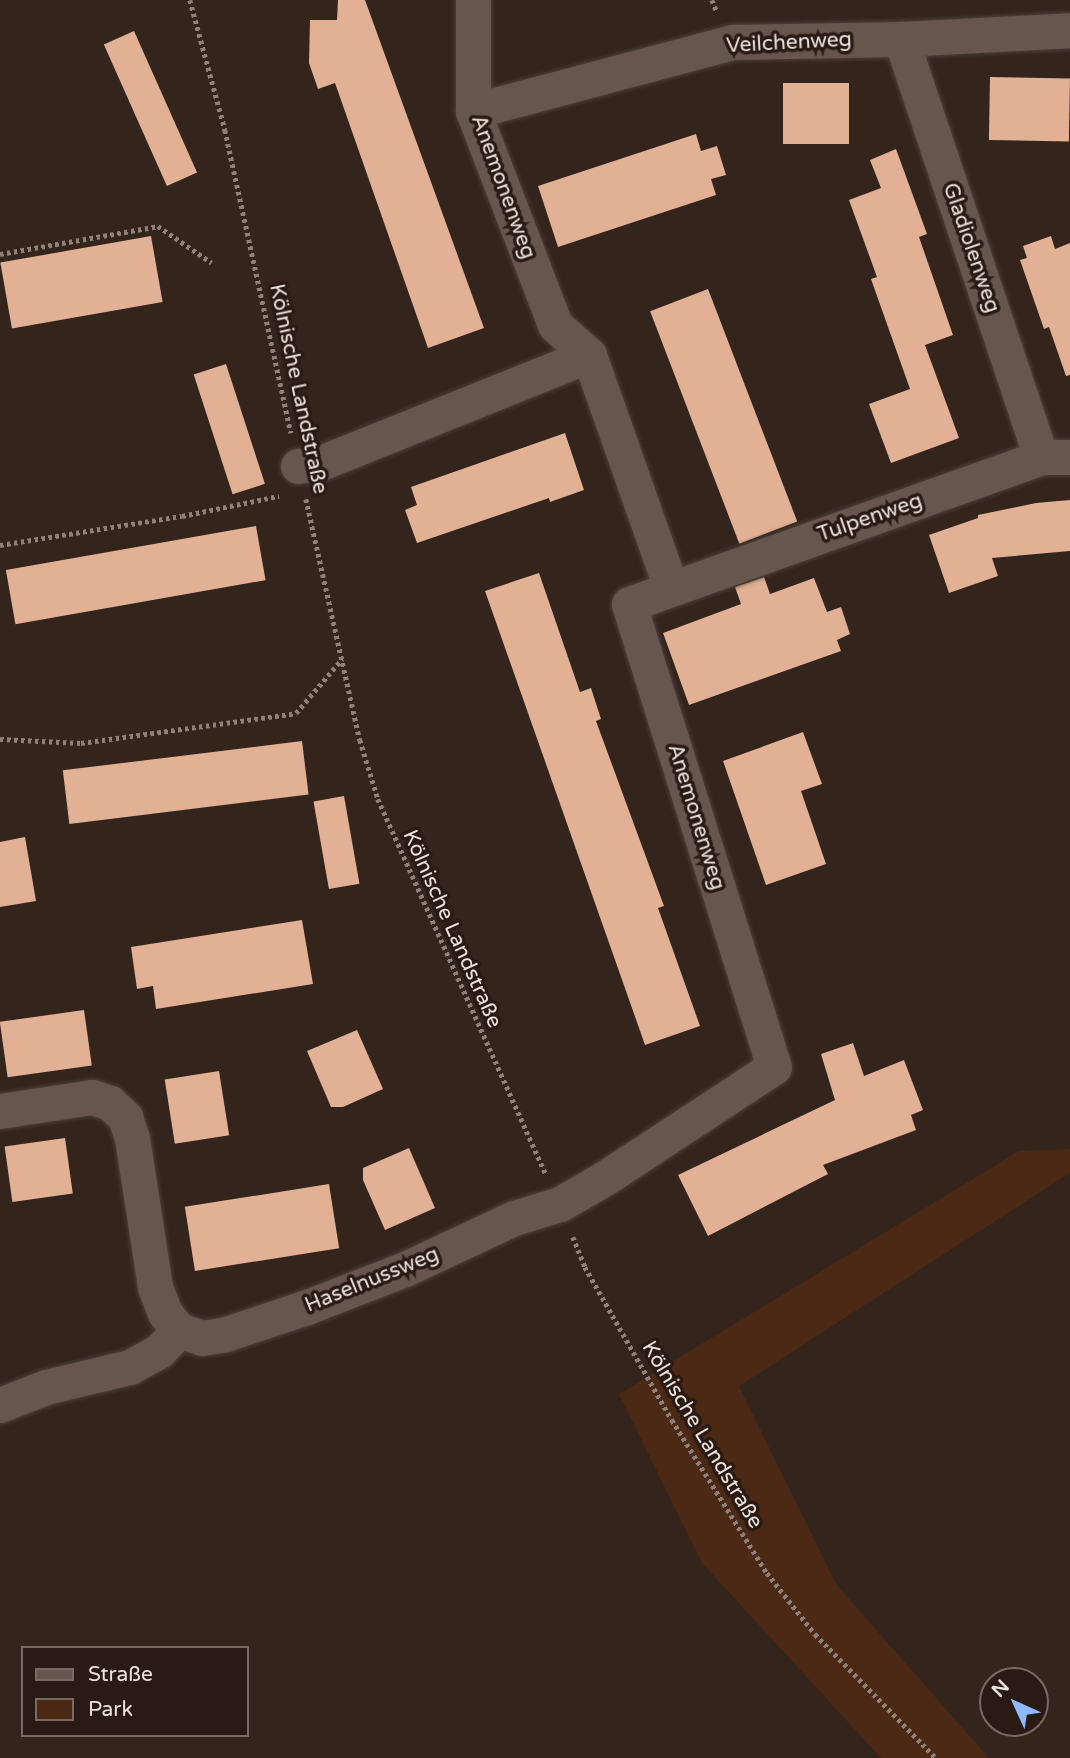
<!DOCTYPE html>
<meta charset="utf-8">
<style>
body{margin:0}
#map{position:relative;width:1070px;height:1758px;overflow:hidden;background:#33241c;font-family:"Varela Round",sans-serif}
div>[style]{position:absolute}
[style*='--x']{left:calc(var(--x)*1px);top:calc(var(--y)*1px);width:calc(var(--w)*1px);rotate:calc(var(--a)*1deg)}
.green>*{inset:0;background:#4c2914}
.building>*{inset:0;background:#e1b095;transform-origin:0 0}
.path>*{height:4.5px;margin-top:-2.25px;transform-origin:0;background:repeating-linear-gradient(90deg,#8d817a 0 3.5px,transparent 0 7px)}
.roads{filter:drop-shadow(0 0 2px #4c4039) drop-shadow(0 0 2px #4c4039)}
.minor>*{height:35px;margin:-17.5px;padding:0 17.5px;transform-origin:17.5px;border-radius:17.5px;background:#67564d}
span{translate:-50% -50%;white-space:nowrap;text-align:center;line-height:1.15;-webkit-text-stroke:7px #291b13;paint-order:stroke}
.street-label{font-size:21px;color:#ece2dc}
.legend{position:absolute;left:21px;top:1646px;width:228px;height:91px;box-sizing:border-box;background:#291b13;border:2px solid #776b63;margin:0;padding:9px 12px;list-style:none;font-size:21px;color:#ece2dc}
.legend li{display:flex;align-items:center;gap:14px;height:35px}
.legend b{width:35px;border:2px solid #776b63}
.north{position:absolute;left:979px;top:1667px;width:70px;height:70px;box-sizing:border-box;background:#291b13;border:2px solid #776b63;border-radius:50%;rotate:315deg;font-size:19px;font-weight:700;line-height:28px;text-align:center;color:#ece2dc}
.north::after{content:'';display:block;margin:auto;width:24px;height:32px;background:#8fb8fd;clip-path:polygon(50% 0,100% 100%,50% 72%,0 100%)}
</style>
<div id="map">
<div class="green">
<div style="clip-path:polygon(1070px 1149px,1070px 1173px,739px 1386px,836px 1584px,989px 1758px,881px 1758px,702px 1563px,619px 1394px,1019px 1151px)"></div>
</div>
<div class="building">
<div style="clip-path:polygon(338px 0,365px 0,484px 328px,428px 348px,335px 83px,318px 89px,309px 63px,310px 20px,337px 20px)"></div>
<div style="left:134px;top:31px;width:155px;height:33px;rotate:66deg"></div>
<div style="left:990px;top:77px;width:80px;height:63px;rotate:1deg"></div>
<div style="left:783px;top:83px;width:66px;height:61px"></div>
<div style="clip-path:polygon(696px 134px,701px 151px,717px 146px,726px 175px,711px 179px,716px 195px,558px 247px,538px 186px)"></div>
<div style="clip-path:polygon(896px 149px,927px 234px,919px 237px,953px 335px,925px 345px,959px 438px,891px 463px,869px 404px,910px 389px,871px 279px,877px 277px,849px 200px,881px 188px,870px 160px)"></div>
<div style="left:151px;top:236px;width:67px;height:153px;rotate:80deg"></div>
<div style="clip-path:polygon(1051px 236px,1055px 249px,1070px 243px,1070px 375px,1066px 376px,1049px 327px,1044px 329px,1020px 260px,1027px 258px,1023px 246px)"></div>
<div style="left:708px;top:289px;width:249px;height:62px;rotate:69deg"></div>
<div style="left:226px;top:364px;width:126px;height:34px;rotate:72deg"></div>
<div style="clip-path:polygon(565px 433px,584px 490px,550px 502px,549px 498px,417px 543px,405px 510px,417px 505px,411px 487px)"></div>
<div style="clip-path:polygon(1070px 500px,1070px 551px,992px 558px,998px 576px,949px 593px,929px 535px,978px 518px,978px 515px,1036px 503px)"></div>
<div style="left:256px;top:526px;width:55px;height:254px;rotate:80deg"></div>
<div style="clip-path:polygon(539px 573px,580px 692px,591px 688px,601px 719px,596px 721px,664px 906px,658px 908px,700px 1026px,645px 1045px,485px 591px)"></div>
<div style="clip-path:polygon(764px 577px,770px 594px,814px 578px,827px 612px,841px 607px,850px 634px,837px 640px,841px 651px,689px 705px,663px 633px,741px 604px,735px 587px)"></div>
<div style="clip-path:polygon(803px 732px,822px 784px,801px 791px,826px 864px,766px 885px,723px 761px)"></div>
<div style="left:302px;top:741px;width:54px;height:241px;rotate:83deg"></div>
<div style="left:344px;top:796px;width:89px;height:31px;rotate:80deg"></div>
<div style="clip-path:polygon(25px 837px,36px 901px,0 907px,0 842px)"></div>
<div style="clip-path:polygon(302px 920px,313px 984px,156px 1009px,153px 986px,137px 989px,131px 947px)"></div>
<div style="left:84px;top:1010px;width:56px;height:85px;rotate:82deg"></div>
<div style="clip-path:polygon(357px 1030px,383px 1089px,343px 1107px,331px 1107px,307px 1051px)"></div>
<div style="clip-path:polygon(853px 1043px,864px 1076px,904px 1060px,923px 1110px,911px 1115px,916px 1130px,823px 1165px,828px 1174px,708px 1236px,678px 1175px,835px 1100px,821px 1054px)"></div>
<div style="left:219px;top:1071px;width:65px;height:55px;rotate:81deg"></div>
<div style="left:65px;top:1138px;width:56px;height:61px;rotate:82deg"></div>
<div style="clip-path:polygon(409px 1148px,435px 1208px,385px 1230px,363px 1180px,363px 1168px)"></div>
<div style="left:329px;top:1184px;width:65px;height:146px;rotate:81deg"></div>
</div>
<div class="path">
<div style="--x:190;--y:0;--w:135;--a:74.9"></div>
<div style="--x:225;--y:130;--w:310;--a:77.7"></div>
<div style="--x:712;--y:0;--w:13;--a:67"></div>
<div style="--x:0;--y:254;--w:160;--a:-10"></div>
<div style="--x:158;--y:226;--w:65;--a:34.4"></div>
<div style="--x:306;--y:499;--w:247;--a:77.4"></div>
<div style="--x:360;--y:740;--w:62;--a:73"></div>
<div style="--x:378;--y:799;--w:411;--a:65.9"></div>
<div style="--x:0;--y:545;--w:184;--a:-9.1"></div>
<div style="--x:182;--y:516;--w:99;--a:-11.7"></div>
<div style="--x:0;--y:739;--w:81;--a:2.8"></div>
<div style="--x:81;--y:743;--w:217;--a:-7.9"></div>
<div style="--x:296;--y:713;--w:71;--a:-49.6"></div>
<div style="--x:573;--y:1237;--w:32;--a:68"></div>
<div style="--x:585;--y:1267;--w:176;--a:60.4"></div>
<div style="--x:672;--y:1420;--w:180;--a:58.2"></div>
<div style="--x:767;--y:1573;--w:78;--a:51.8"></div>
<div style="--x:815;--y:1634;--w:173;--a:45.7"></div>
</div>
<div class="roads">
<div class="minor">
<div style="--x:473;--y:0;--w:111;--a:90"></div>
<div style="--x:473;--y:111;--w:229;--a:69"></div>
<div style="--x:555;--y:325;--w:45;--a:41.4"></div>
<div style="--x:589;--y:355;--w:247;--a:70.6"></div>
<div style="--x:901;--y:39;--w:441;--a:71.5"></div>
<div style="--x:473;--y:111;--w:268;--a:-14.9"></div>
<div style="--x:732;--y:42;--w:169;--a:-1"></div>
<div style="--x:901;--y:39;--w:169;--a:-3"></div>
<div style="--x:298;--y:466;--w:25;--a:-9"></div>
<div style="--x:323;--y:462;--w:287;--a:-21.9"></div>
<div style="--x:0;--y:1111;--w:93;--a:-8.7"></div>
<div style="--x:92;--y:1097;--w:19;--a:18"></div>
<div style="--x:110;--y:1103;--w:21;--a:43"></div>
<div style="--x:125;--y:1117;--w:22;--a:72"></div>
<div style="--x:132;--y:1138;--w:151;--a:81.2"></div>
<div style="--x:155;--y:1287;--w:28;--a:69"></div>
<div style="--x:165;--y:1313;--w:22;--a:51"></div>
<div style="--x:179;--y:1330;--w:24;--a:19"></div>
<div style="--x:202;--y:1338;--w:24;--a:-9"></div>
<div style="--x:226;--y:1334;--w:85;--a:-18.4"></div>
<div style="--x:307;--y:1307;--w:105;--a:-21.2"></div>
<div style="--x:405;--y:1269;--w:120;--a:-25.1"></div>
<div style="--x:514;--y:1218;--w:48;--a:-16.9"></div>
<div style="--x:560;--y:1204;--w:52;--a:-30"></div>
<div style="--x:605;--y:1178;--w:202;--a:-33.3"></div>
<div style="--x:774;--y:1067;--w:485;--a:-107.4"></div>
<div style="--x:629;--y:604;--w:437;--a:-19.6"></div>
<div style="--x:1041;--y:457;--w:29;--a:0"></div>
<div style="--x:0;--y:1405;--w:49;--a:-21.4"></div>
<div style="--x:46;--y:1387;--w:86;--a:-13.4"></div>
<div style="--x:130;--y:1367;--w:33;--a:-29"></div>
<div style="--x:159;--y:1351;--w:29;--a:-46"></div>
</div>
</div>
<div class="street-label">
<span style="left:789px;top:43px;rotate:-3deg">Veilchenweg</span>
<span style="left:503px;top:187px;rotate:70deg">Anemonenweg</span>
<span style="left:971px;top:248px;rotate:71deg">Gladiolenweg</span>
<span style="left:298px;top:389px;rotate:78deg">Kölnische Landstraße</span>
<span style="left:870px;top:518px;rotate:-19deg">Tulpenweg</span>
<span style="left:696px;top:817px;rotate:73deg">Anemonenweg</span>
<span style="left:452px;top:929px;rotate:66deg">Kölnische Landstraße</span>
<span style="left:372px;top:1280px;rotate:-22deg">Haselnussweg</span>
<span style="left:702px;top:1435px;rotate:59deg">Kölnische Landstraße</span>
</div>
<ul class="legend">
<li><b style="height:9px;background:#67564d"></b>Straße</li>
<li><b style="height:19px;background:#4c2914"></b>Park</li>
</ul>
<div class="north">N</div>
</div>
